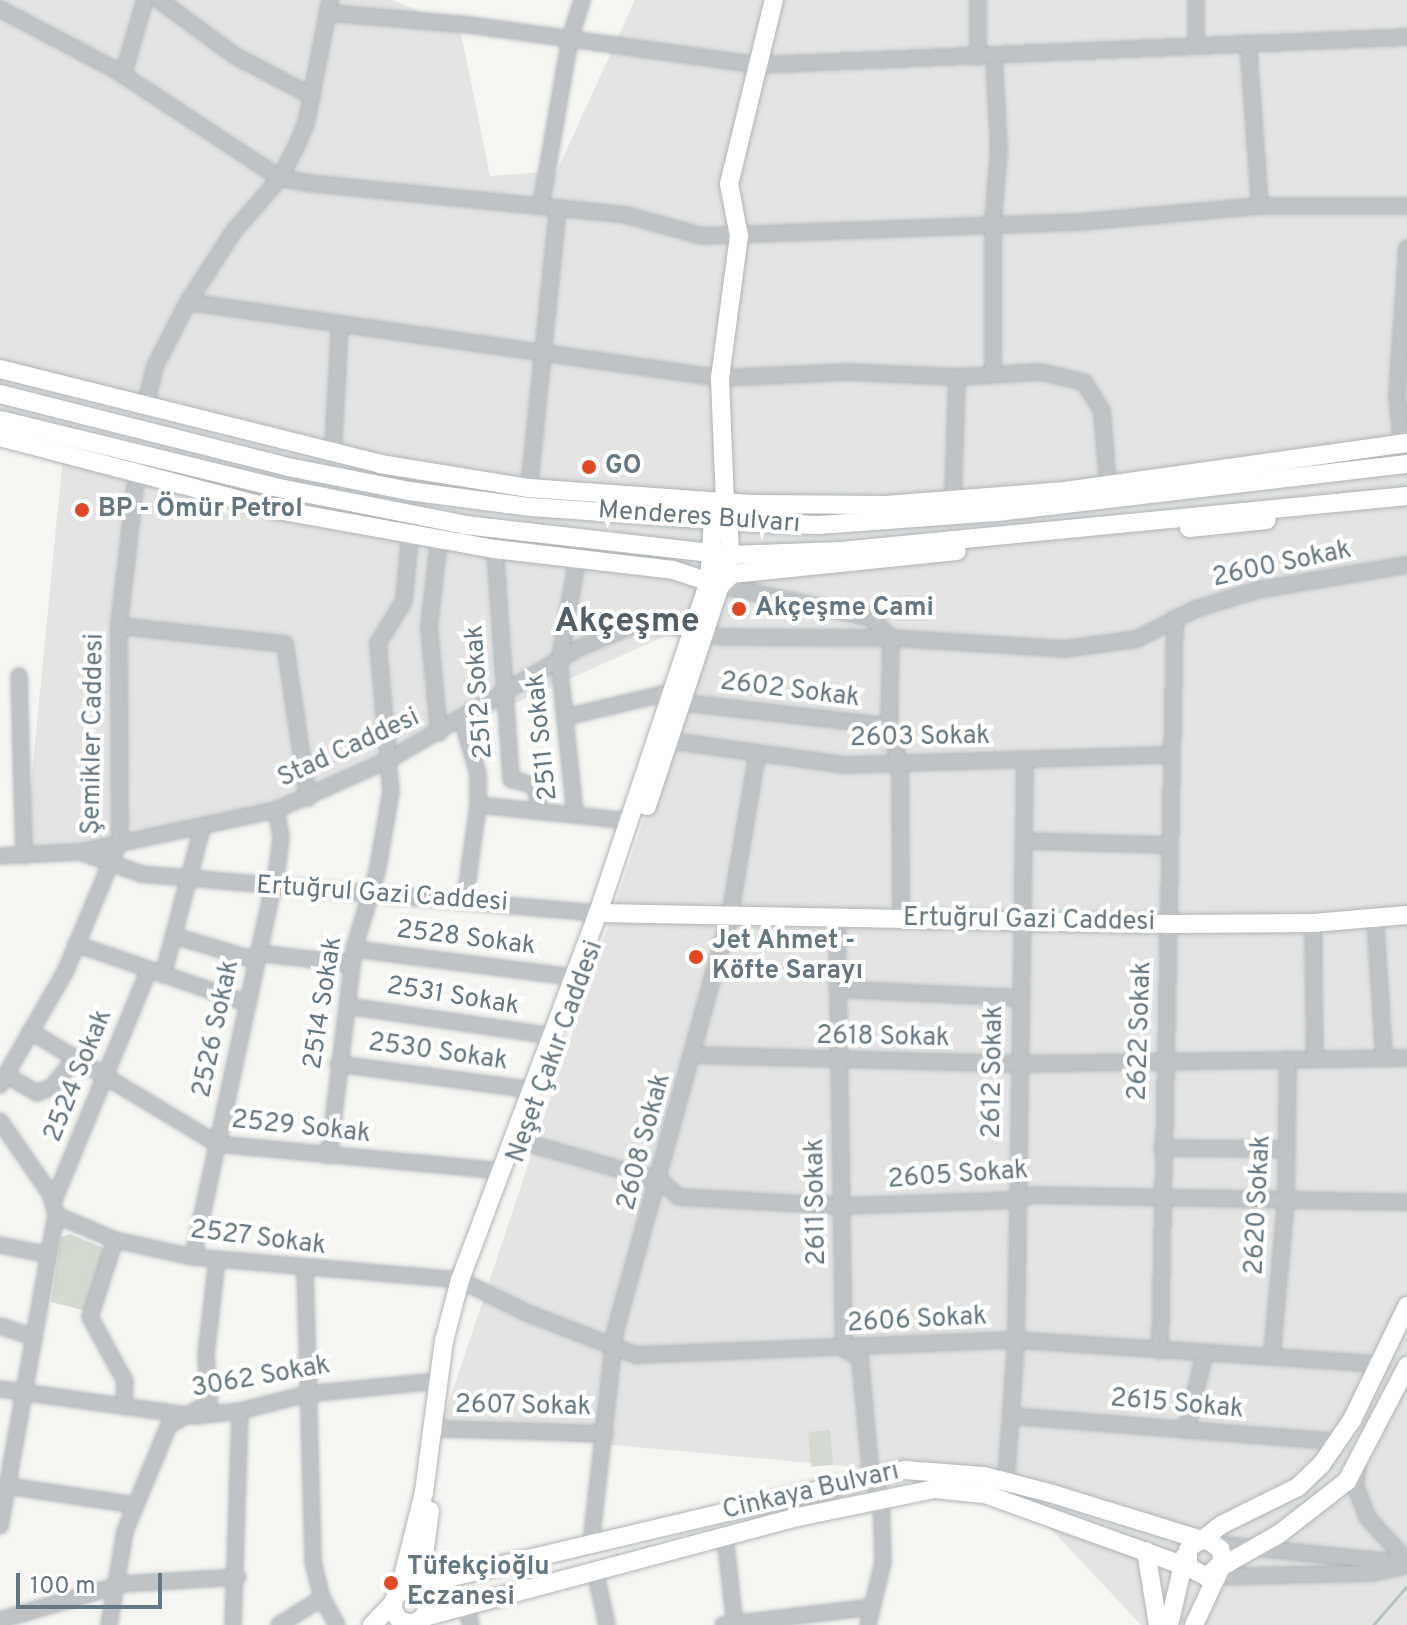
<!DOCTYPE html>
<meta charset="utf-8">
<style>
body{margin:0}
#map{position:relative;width:1407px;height:1625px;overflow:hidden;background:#f5f5f2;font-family:Overpass,sans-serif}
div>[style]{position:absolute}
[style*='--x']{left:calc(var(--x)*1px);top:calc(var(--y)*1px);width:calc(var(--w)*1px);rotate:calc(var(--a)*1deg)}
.built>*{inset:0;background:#e3e4e3}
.green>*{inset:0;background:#d5dad1;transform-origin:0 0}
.stream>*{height:3px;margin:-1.5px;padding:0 1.5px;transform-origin:1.5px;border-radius:1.5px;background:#b5c3c6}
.roads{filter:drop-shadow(0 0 2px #b0b5b9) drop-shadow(0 0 2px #b0b5b9)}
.minor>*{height:14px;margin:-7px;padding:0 7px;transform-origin:7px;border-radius:7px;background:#bfc3c6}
.major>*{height:18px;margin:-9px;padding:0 9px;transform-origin:9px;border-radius:9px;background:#fff}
.major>.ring{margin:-9px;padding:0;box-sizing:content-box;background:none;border:18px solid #fff;border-radius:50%}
.dots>*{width:22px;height:22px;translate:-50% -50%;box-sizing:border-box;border:4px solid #fff;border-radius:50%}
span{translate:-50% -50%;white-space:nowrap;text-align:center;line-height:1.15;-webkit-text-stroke:8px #fff;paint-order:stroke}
.poi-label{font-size:26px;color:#657782;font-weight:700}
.left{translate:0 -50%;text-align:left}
.street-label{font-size:26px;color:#657782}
.district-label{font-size:34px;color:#525f68;font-weight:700}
.scale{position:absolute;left:16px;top:1573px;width:146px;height:36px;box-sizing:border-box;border:4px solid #657782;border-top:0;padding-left:10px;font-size:24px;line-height:28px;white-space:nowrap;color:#657782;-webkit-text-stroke:6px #fff;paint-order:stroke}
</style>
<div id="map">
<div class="built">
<div style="clip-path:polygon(0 0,392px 0,460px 28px,490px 176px,557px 171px,635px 0,1407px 0,1407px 1625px,1141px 1625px,1006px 1481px,440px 1429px,712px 615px,276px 810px,24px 856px,65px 436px,0 420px)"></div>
</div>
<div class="green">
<div style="clip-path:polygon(70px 1234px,106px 1249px,86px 1311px,51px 1302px,61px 1237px)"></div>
<div style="left:830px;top:1430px;width:35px;height:22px;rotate:85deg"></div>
</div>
<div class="stream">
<div style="--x:1373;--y:1625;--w:50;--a:-49"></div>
</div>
<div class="roads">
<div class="minor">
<div style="--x:159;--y:0;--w:97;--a:36.2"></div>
<div style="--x:237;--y:57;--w:85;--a:27.5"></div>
<div style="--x:978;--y:0;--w:57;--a:90"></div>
<div style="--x:1196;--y:0;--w:45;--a:90"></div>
<div style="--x:0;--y:9;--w:129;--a:27.8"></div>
<div style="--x:114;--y:69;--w:199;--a:33.3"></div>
<div style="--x:280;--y:178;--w:27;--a:10"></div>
<div style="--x:307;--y:183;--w:321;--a:5.7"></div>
<div style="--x:626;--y:215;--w:79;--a:15.4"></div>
<div style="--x:702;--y:236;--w:379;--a:-2.1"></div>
<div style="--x:1081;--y:222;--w:180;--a:-5.1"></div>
<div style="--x:1260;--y:206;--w:147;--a:0"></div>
<div style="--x:328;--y:13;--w:143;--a:4.8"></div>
<div style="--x:470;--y:25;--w:292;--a:7.9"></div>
<div style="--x:759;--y:65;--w:649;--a:-2.47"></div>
<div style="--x:1248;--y:43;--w:163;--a:85.8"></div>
<div style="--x:123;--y:75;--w:78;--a:-73.7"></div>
<div style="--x:541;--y:205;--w:169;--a:-80.1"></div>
<div style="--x:570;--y:38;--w:40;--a:-72"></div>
<div style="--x:188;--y:302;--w:537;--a:8.13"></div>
<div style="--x:720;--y:378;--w:127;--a:-2.7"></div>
<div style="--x:847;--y:372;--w:110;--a:2.6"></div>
<div style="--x:957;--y:377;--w:123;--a:91.9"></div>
<div style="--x:993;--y:373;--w:151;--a:-90"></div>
<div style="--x:993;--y:222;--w:73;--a:-85.3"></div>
<div style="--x:999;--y:149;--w:92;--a:-93.1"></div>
<div style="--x:957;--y:377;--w:83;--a:-3.4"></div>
<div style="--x:1040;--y:372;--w:45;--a:12.8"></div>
<div style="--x:1084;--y:382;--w:34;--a:58"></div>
<div style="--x:1102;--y:411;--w:75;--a:85.4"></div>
<div style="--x:145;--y:408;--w:43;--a:-76.6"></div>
<div style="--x:155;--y:366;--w:72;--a:-62.7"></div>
<div style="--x:188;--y:302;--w:85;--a:-57.1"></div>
<div style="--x:234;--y:231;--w:70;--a:-49"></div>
<div style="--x:280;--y:178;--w:35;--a:-63"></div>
<div style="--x:296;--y:147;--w:25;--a:-67"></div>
<div style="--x:306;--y:124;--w:126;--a:-79"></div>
<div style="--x:1402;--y:444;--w:49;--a:-95.8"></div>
<div style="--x:1397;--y:395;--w:147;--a:-86.1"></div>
<div style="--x:333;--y:452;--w:128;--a:-86.9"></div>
<div style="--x:529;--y:488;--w:282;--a:-84.1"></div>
<div style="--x:495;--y:549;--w:231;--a:86"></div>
<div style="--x:511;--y:779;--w:26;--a:16"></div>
<div style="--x:536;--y:786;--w:24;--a:85"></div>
<div style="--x:713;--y:584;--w:162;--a:12.1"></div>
<div style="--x:871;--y:618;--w:28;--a:45"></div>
<div style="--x:891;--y:638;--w:173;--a:3.6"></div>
<div style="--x:1064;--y:649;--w:74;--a:-7.8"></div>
<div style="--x:1137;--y:639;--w:66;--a:-27"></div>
<div style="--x:1196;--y:609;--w:64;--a:-17.3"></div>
<div style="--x:1257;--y:590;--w:152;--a:-9.5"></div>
<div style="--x:119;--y:626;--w:167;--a:6.2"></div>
<div style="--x:285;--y:644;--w:156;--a:81.5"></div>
<div style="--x:19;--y:676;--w:180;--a:88.4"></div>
<div style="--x:685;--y:703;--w:205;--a:6.4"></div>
<div style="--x:566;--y:717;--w:112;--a:-13.4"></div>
<div style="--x:462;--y:719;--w:57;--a:73.8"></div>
<div style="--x:478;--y:774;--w:31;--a:90"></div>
<div style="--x:478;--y:805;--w:96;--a:97.8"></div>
<div style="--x:439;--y:733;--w:106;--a:-95.4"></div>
<div style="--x:429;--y:627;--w:87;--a:-83.4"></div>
<div style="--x:672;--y:741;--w:174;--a:7.9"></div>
<div style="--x:844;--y:765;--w:327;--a:-1.8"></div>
<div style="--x:478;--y:805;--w:152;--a:6"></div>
<div style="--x:575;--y:814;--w:152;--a:-96"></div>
<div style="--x:559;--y:663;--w:104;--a:-80"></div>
<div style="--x:1024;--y:841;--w:146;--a:1.6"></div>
<div style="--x:80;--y:852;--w:66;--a:19.5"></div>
<div style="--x:142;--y:874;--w:458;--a:4.9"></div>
<div style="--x:0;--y:856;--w:80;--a:-2.9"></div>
<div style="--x:80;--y:852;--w:200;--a:-12.1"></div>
<div style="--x:276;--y:810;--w:124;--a:-23.9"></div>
<div style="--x:389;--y:760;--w:221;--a:-30.5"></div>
<div style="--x:579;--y:648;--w:54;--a:-22.8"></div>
<div style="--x:629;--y:627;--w:33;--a:-3"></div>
<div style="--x:662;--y:625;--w:62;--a:11.1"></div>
<div style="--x:723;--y:637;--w:168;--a:0.3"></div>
<div style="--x:891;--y:638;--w:88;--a:91.3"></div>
<div style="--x:889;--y:726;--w:41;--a:74.2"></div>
<div style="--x:900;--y:765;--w:153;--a:89.6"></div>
<div style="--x:837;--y:917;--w:432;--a:89.1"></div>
<div style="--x:844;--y:1349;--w:18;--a:29"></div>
<div style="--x:860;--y:1358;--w:120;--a:84.7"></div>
<div style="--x:871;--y:1477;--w:22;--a:63"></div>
<div style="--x:881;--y:1497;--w:65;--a:88.2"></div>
<div style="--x:883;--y:1562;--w:65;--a:103.4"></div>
<div style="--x:1375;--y:917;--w:141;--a:86.3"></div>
<div style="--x:1313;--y:923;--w:135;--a:89.2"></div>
<div style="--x:175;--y:936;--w:84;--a:16.7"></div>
<div style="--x:76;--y:944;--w:180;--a:19.1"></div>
<div style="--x:354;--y:949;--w:220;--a:7.3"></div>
<div style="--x:257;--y:953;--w:96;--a:6.6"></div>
<div style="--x:163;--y:975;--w:155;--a:-75.1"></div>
<div style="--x:837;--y:989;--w:183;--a:2.8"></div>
<div style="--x:347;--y:1006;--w:207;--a:8.3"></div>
<div style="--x:30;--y:1031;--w:218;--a:31.1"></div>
<div style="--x:217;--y:1144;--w:285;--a:5.4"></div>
<div style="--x:693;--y:1055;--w:325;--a:1.6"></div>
<div style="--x:1018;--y:1064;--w:389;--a:-0.9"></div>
<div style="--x:338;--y:1064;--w:197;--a:7.6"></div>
<div style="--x:6;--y:1075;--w:36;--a:30"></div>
<div style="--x:37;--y:1093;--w:16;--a:-22"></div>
<div style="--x:52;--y:1087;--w:38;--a:-51"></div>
<div style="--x:0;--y:1085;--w:133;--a:-60.1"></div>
<div style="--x:66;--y:970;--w:141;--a:-67.4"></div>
<div style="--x:120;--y:840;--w:214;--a:-90.3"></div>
<div style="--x:119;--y:626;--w:174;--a:-83.4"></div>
<div style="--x:0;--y:1121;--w:90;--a:55.4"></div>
<div style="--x:51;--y:1195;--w:21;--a:76"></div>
<div style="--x:56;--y:1215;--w:316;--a:100.2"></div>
<div style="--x:524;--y:1142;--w:142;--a:15.9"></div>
<div style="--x:661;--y:1181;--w:24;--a:42"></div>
<div style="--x:679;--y:1197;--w:163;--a:3.2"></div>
<div style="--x:842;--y:1206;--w:174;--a:-2"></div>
<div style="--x:1016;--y:1200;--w:17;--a:-17"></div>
<div style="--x:1032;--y:1195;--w:375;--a:1.1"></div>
<div style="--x:1162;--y:1148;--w:125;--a:0.5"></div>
<div style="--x:329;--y:1156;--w:209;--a:-83.1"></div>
<div style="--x:354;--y:949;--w:80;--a:-73.4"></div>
<div style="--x:377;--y:872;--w:81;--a:-80.1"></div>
<div style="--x:391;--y:792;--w:150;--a:-95"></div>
<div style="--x:378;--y:643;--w:49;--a:-58.2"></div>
<div style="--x:404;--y:601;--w:66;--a:-84.8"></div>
<div style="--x:54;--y:1200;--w:249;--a:-67.6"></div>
<div style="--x:56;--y:1215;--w:64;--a:23"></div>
<div style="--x:115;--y:1240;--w:80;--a:12.3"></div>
<div style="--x:193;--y:1257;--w:268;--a:4.9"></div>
<div style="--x:115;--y:1240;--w:81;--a:108"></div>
<div style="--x:90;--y:1317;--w:73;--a:61.3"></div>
<div style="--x:125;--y:1381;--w:26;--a:92"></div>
<div style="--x:0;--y:1245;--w:50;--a:11.5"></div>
<div style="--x:193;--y:1257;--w:396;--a:-77.8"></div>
<div style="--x:277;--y:870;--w:33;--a:-83"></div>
<div style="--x:281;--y:837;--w:27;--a:-100"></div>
<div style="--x:305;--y:1270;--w:292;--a:88.4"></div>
<div style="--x:313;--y:1562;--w:37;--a:76"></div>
<div style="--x:322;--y:1598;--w:31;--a:61"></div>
<div style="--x:468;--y:1284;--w:66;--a:26.2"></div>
<div style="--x:527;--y:1313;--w:117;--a:21.1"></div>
<div style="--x:636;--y:1355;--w:380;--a:-2.3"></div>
<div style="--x:1016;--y:1340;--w:367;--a:3.8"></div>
<div style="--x:0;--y:1326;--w:35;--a:18"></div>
<div style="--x:1160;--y:1351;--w:733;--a:-88.83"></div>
<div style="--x:1272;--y:1354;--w:156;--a:-84.8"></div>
<div style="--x:1286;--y:1199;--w:140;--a:-89.2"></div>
<div style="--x:0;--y:1389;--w:197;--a:7.9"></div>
<div style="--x:195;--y:1416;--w:45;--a:-6.3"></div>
<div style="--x:240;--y:1411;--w:69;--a:-14.2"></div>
<div style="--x:307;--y:1394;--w:131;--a:-5.7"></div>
<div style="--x:1012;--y:1416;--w:328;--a:4.5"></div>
<div style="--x:440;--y:1429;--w:165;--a:1.7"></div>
<div style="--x:1186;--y:1430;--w:80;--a:-76.3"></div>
<div style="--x:1358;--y:1468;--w:17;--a:100"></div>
<div style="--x:1355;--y:1485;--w:34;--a:69"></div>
<div style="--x:1367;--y:1517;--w:59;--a:47.7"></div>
<div style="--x:1006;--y:1481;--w:141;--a:-85.9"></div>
<div style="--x:1016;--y:1340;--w:580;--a:-89.11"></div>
<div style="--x:8;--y:1486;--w:128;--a:8.5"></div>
<div style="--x:725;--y:1536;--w:90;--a:83.6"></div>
<div style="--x:591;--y:1543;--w:212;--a:-83.5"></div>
<div style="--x:615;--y:1332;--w:433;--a:-74.6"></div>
<div style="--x:730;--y:915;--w:162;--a:-80.4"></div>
<div style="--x:1216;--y:1544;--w:188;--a:5.8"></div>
<div style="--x:595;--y:1570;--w:56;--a:77.7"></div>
<div style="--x:1207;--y:1577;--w:166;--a:-1.4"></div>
<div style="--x:1373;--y:1573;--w:35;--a:-13"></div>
<div style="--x:465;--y:1603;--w:23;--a:75"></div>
<div style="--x:0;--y:1620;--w:128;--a:-16.3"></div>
<div style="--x:123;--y:1584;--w:115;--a:-3.5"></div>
<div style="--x:109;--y:1625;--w:95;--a:-80.3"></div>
<div style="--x:125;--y:1531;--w:115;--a:-67.5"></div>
<div style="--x:169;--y:1425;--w:46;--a:-28.8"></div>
<div style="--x:209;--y:1403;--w:48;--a:-93.6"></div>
<div style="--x:206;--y:1355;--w:96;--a:-83.4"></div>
<div style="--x:233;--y:1625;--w:214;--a:-88.1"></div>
<div style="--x:279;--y:1625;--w:51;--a:-32.1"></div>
<div style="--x:723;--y:1625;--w:150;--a:-6.9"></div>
</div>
<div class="major">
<div style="--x:0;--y:369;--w:392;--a:14"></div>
<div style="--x:380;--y:464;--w:151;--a:9.2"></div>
<div style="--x:529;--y:488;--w:222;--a:4.1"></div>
<div style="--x:750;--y:504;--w:136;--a:0.4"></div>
<div style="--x:886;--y:505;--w:180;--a:-4.5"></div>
<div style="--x:1065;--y:491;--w:345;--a:-8"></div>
<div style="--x:0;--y:394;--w:297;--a:14.2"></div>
<div style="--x:288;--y:467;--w:123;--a:11.2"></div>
<div style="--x:409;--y:491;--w:123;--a:7.5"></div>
<div style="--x:531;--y:507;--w:230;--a:4"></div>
<div style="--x:760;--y:523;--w:59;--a:1.9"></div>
<div style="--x:819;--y:525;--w:178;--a:-4.2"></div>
<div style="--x:997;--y:512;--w:413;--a:-6.7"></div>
<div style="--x:0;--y:420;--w:292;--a:13.7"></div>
<div style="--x:284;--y:489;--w:185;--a:11.2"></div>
<div style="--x:465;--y:525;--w:267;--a:6.5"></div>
<div style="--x:730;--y:555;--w:111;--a:-2.1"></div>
<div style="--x:841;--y:551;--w:569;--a:-5.55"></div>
<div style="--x:0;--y:437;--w:287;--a:14.7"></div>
<div style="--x:278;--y:510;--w:220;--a:10.2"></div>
<div style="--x:495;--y:549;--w:179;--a:6.7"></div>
<div style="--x:673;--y:570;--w:38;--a:18"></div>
<div style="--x:1189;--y:528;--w:78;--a:-5.9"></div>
<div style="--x:719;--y:587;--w:18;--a:-45"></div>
<div style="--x:732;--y:574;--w:226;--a:-5.8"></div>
<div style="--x:647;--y:806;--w:264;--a:-71.7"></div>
<div style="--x:730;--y:555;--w:45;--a:-92.5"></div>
<div style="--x:598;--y:913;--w:572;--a:1.1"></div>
<div style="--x:1170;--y:924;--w:143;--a:-0.4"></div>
<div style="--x:1313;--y:923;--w:94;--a:-4.9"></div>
<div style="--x:1146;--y:1551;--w:75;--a:80.8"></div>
<div class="ring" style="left:393px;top:1589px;width:16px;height:16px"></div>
<div style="--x:419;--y:1592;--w:36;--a:-24"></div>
<div style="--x:452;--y:1577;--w:465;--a:-13.3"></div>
<div style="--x:905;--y:1470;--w:79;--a:4.3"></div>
<div style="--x:984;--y:1476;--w:71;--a:14.6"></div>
<div style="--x:1053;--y:1494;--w:156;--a:17.2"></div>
<div style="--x:1202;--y:1540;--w:7;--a:8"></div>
<div style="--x:1209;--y:1541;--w:14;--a:36"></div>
<div style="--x:1220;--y:1549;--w:12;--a:76"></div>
<div style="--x:1223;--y:1561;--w:23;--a:135"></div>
<div style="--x:1207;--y:1577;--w:21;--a:-152"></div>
<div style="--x:1188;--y:1567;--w:17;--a:-90"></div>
<div style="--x:1188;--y:1550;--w:8;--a:-45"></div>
<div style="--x:1194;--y:1544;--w:9;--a:-27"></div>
<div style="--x:1202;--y:1540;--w:24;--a:-38"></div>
<div style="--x:1221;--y:1525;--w:86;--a:-26.3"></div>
<div style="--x:1298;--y:1487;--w:32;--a:-44"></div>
<div style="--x:1321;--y:1465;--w:55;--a:-55.4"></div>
<div style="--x:1352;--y:1420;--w:127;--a:-64.2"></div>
<div style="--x:419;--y:1592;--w:82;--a:-82.3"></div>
<div style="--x:399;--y:1593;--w:104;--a:-76.1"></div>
<div style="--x:424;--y:1492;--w:152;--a:-82.5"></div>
<div style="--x:444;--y:1341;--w:63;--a:-75.3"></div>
<div style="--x:460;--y:1280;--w:392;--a:-69.4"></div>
<div style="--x:598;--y:913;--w:349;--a:-71.5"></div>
<div style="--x:709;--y:582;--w:62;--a:-86.3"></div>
<div style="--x:713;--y:520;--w:21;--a:-55"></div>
<div style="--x:725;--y:503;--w:125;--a:-92.3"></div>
<div style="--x:720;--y:378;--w:143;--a:-82.4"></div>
<div style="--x:739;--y:236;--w:53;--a:-100.9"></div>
<div style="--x:729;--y:184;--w:189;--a:-76.3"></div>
<div style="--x:424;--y:1617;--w:387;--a:-15"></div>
<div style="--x:798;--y:1517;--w:139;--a:-11.6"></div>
<div style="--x:934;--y:1489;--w:51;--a:5.6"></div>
<div style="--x:985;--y:1494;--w:216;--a:19.8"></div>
<div style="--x:372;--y:1625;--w:30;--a:-46"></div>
<div style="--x:1169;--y:1625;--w:71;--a:-76.9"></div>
<div style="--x:1194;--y:1625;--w:64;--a:-65"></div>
<div style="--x:1221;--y:1567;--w:67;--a:-29.6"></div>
<div style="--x:1279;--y:1534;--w:86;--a:-37.9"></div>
<div style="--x:1347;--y:1481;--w:130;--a:-62.4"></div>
</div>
</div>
<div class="dots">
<div style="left:589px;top:467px;background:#e14826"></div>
<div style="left:82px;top:510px;background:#e14826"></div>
<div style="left:739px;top:609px;background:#e14826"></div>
<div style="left:696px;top:957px;background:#e14826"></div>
<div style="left:391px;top:1583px;background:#e14826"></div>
</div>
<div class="poi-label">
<span class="left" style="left:605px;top:467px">GO</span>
<span class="left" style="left:98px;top:510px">BP - Ömür Petrol</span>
<span class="left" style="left:755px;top:609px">Akçeşme Cami</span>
<span class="left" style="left:712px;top:957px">Jet Ahmet -<br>Köfte Sarayı</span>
<span class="left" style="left:407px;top:1583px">Tüfekçioğlu<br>Eczanesi</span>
</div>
<div class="street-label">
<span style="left:699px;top:518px;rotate:4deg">Menderes Bulvarı</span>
<span style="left:1282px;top:565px;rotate:-12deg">2600 Sokak</span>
<span style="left:790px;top:691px;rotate:7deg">2602 Sokak</span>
<span style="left:480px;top:692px;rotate:-94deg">2512 Sokak</span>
<span style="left:94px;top:734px;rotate:-89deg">Şemikler Caddesi</span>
<span style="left:543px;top:737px;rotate:-96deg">2511 Sokak</span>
<span style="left:920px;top:738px;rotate:-1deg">2603 Sokak</span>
<span style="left:349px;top:749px;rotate:-25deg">Stad Caddesi</span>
<span style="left:382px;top:895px;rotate:4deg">Ertuğrul Gazi Caddesi</span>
<span style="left:1029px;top:921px;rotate:1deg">Ertuğrul Gazi Caddesi</span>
<span style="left:466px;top:939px;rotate:7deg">2528 Sokak</span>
<span style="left:453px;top:997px;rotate:9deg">2531 Sokak</span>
<span style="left:324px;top:1003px;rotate:-81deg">2514 Sokak</span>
<span style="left:217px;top:1029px;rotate:-78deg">2526 Sokak</span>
<span style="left:1141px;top:1031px;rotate:-88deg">2622 Sokak</span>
<span style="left:883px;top:1038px;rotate:1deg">2618 Sokak</span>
<span style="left:556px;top:1052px;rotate:-70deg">Neşet Çakır Caddesi</span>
<span style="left:438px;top:1053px;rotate:8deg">2530 Sokak</span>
<span style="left:994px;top:1072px;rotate:-89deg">2612 Sokak</span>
<span style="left:79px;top:1076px;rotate:-68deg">2524 Sokak</span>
<span style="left:301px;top:1128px;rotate:6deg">2529 Sokak</span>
<span style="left:645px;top:1142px;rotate:-75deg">2608 Sokak</span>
<span style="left:958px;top:1176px;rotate:-4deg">2605 Sokak</span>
<span style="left:817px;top:1202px;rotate:-91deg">2611 Sokak</span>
<span style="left:1259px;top:1205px;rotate:-87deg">2620 Sokak</span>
<span style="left:258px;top:1239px;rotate:7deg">2527 Sokak</span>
<span style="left:917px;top:1321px;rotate:-3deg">2606 Sokak</span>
<span style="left:261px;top:1378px;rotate:-10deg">3062 Sokak</span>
<span style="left:1177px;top:1405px;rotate:5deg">2615 Sokak</span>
<span style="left:523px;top:1407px;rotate:1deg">2607 Sokak</span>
<span style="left:811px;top:1492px;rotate:-13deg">Cinkaya Bulvarı</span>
</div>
<div class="district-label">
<span style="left:627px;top:623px">Akçeşme</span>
</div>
<div class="scale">100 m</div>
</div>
